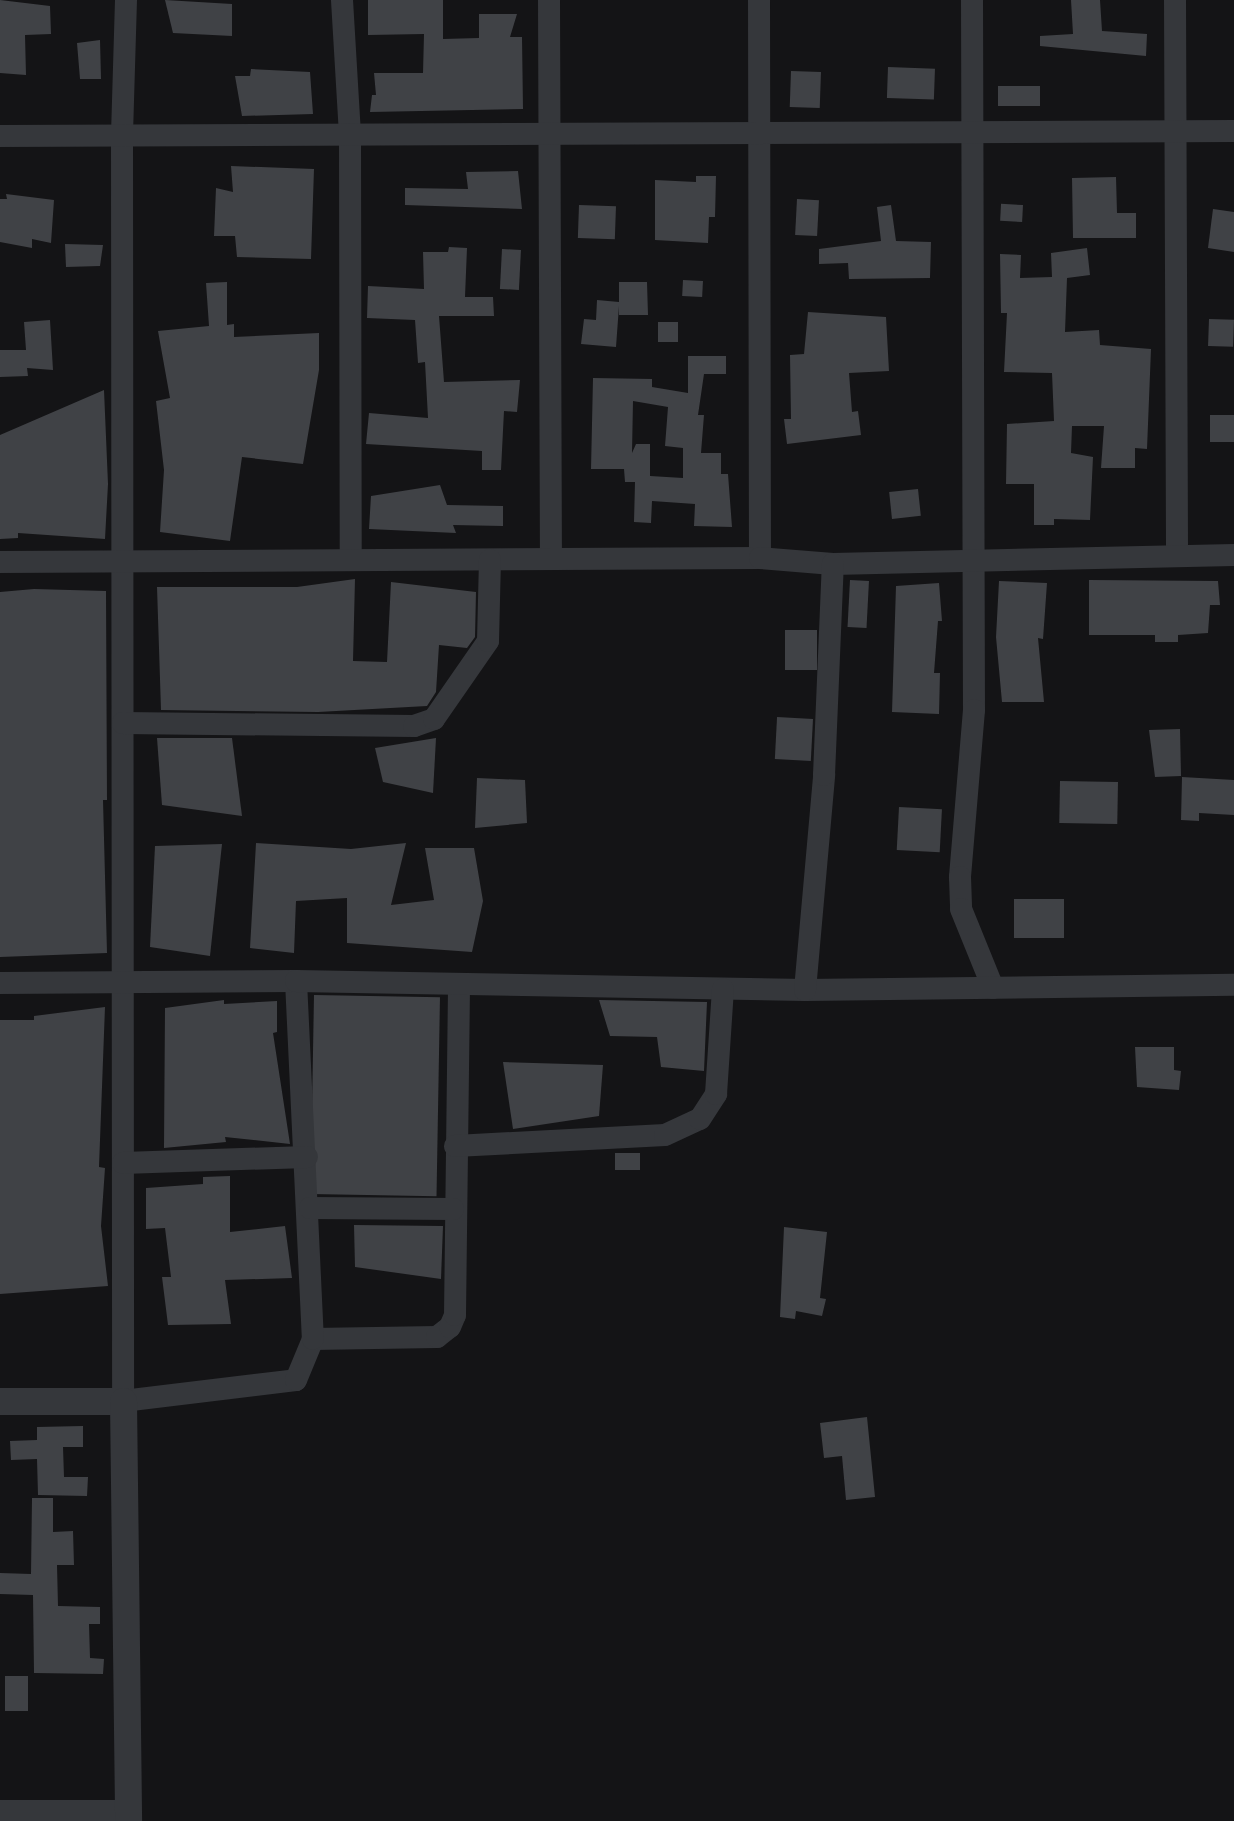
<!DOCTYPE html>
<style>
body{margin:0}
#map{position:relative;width:1234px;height:1821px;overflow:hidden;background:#141416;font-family:"Golos Text",sans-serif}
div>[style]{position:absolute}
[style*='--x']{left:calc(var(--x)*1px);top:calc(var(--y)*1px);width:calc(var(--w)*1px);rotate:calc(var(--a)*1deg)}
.building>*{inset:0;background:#404246;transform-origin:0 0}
.minor>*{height:22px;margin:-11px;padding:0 11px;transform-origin:11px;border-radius:11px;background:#35373b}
.tertiary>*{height:27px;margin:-13.5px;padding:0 13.5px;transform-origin:13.5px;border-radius:13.5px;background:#35373b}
span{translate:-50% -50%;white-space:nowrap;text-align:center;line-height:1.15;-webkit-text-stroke:4.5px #0f0f11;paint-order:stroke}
</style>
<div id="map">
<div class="building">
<div style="clip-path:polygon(0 0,50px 6px,51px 34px,25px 35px,26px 75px,0 73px)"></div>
<div style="clip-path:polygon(165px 0,232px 4px,232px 36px,173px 33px)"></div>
<div style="clip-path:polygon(368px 0,443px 0,443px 39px,479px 38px,479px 14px,517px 14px,510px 37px,522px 37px,523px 109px,370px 112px,372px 95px,376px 95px,374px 73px,423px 73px,424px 34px,368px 35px)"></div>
<div style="clip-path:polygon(1071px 0,1100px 0,1102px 31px,1147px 34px,1146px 56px,1040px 46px,1040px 36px,1073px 34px)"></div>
<div style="clip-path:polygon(100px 40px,101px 79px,80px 79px,77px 43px)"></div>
<div style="left:888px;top:67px;width:47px;height:31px;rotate:2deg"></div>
<div style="clip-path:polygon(251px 69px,310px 72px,313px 114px,242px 116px,235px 76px,250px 76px)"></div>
<div style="left:791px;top:71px;width:30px;height:36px;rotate:2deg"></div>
<div style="left:998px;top:86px;width:42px;height:20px"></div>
<div style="clip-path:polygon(231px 166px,314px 169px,311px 259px,237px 257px,235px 236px,214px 236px,216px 188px,233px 192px)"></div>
<div style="clip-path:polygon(518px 171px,522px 209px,405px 205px,405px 188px,468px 189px,466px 172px)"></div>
<div style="clip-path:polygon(696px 176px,716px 176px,715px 217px,709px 217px,708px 243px,655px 240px,655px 180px,696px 182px)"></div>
<div style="clip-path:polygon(1116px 177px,1117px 213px,1136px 213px,1136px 238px,1073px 238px,1072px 178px)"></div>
<div style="clip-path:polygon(6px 194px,54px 200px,51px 243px,32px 239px,32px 248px,0 242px,0 199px,7px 199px)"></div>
<div style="left:797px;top:199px;width:22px;height:36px;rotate:3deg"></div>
<div style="left:579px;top:205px;width:37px;height:33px;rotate:2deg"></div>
<div style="clip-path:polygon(891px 205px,896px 241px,931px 242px,930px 278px,849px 279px,848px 263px,819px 264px,819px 249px,881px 241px,877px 207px)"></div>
<div style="left:1023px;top:205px;width:17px;height:22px;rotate:93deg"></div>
<div style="clip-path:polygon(1213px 209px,1234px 212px,1234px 252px,1208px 248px)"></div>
<div style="clip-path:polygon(65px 244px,103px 245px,100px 266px,66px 267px)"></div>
<div style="clip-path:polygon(449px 247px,467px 248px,465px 297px,493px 297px,494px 316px,439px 316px,444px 382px,520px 380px,517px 412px,504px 411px,501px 470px,482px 470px,482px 451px,366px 444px,369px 413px,428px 418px,425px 362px,418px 363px,415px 320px,367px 318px,368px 286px,424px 289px,423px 252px,448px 252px)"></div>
<div style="clip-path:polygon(1087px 248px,1090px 275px,1067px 278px,1065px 332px,1099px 330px,1100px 345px,1151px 349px,1147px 449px,1135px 448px,1135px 468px,1101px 468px,1104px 426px,1072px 426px,1071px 453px,1093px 457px,1090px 520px,1054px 519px,1054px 525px,1034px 525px,1034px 484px,1006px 484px,1007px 424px,1054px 421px,1052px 373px,1004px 372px,1007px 313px,1001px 313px,1000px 254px,1021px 255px,1020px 278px,1052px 277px,1051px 253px)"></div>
<div style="left:502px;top:249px;width:19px;height:40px;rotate:3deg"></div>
<div style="left:683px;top:280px;width:20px;height:16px;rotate:3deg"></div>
<div style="clip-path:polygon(227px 282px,227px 325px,234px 324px,234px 337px,319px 333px,319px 370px,303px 464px,242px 457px,230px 541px,160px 532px,164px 470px,156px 401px,170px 398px,158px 331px,209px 326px,206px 283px)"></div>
<div style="clip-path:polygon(619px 282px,647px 282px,648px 315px,619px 315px,619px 306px,616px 347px,581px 344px,584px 319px,596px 320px,597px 300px,619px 302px)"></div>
<div style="clip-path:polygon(808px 312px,886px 317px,889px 371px,849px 373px,852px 412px,858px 411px,861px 435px,787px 444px,784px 419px,791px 419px,790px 355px,804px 354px)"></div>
<div style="left:1209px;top:319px;width:25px;height:27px;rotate:2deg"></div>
<div style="clip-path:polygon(50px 320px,53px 370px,27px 368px,28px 376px,0 377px,0 350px,26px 350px,24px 322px)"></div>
<div style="left:658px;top:322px;width:20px;height:20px"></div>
<div style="clip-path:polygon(evenodd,688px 356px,726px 356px,726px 374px,704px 374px,698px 415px,704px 415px,701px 453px,721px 453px,721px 474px,728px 474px,732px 527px,694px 526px,695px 504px,652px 501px,651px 523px,634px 522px,635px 482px,625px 482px,624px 469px,591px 469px,593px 378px,652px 379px,652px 387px,688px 393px,688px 356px,633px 401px,668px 407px,665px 446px,683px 448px,683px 478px,650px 476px,650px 444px,636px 444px,632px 453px,633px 401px)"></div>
<div style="clip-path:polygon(104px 390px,108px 484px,105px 539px,18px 533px,18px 538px,0 539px,0 435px)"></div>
<div style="left:1234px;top:415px;width:27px;height:24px;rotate:90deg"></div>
<div style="clip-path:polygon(440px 485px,447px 505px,503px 506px,503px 526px,453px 525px,456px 533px,369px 529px,371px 496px)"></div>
<div style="left:918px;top:489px;width:27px;height:29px;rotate:84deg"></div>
<div style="clip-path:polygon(355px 579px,353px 661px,387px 662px,391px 582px,476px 592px,475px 637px,467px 648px,439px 645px,436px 692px,427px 706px,318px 712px,161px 710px,157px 587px,297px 587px)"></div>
<div style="left:850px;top:580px;width:19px;height:47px;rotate:3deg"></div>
<div style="clip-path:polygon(1089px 580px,1218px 581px,1220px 605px,1210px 605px,1208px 633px,1178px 635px,1178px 642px,1155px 642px,1155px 635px,1089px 635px)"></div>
<div style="clip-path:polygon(999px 581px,1047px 583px,1043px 639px,1038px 638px,1044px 702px,1002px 702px,996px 637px)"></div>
<div style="clip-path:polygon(939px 583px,942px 621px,938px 621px,934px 673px,940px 673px,939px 714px,892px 712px,896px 586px)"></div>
<div style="clip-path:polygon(34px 589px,106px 591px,107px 800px,103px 800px,107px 953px,0 957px,0 592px)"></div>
<div style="left:785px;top:630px;width:32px;height:40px"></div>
<div style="left:813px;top:719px;width:42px;height:36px;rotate:93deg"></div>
<div style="clip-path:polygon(1180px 729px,1181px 776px,1155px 777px,1149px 730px)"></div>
<div style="clip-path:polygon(157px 738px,232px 738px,242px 816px,162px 805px)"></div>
<div style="clip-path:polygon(436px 738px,433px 793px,383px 782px,375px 748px)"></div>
<div style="clip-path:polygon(1182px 777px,1234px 780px,1234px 815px,1199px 813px,1199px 821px,1181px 820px)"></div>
<div style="clip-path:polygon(477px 778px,525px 780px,527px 823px,475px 828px)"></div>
<div style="left:1060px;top:781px;width:58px;height:42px;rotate:1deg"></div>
<div style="left:899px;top:807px;width:43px;height:43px;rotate:3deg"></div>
<div style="clip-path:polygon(256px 843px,351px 849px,406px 843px,391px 905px,434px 900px,425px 848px,474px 848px,483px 901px,472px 952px,347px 943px,347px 898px,296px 901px,294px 953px,250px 948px)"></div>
<div style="clip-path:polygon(222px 844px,210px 956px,150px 947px,155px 846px)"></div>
<div style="left:1014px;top:899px;width:50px;height:39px"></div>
<div style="left:314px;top:995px;width:126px;height:199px;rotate:1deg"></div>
<div style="clip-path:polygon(224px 1000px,224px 1004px,277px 1001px,277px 1032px,273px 1033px,290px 1144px,225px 1137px,226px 1142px,164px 1148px,165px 1008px)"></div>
<div style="clip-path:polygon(599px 1000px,707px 1002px,704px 1071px,661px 1067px,657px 1037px,610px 1036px)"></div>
<div style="clip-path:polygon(105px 1007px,99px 1167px,105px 1168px,101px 1226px,108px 1286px,0 1294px,0 1020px,34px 1020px,34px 1016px)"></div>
<div style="clip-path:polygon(1135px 1047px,1174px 1047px,1174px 1070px,1181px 1071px,1179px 1090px,1137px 1087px)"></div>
<div style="clip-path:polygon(503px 1062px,603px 1065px,599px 1116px,513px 1129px)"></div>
<div style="left:615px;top:1153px;width:25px;height:17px"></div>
<div style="clip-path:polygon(230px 1176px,230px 1232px,285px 1226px,292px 1278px,225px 1280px,231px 1324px,168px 1325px,162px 1277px,171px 1277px,165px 1228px,146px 1229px,146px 1188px,203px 1184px,203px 1177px)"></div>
<div style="clip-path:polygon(354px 1225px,443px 1226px,441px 1279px,355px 1267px)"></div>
<div style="clip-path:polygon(784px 1227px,827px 1232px,820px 1298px,826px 1299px,822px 1316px,796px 1311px,795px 1319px,780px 1317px)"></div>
<div style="clip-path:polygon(867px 1417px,875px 1497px,846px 1500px,842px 1456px,824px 1458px,820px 1423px)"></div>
<div style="clip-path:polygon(83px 1426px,83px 1447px,63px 1447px,64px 1477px,88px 1477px,87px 1496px,38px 1495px,37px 1459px,11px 1460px,10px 1441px,37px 1440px,37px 1427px)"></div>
<div style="clip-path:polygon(32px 1498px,53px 1498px,53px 1532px,73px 1531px,74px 1565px,57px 1565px,58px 1606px,100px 1607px,100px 1624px,89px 1624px,90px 1658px,104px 1659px,103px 1674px,34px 1673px,33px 1595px,0 1594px,0 1573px,31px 1574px)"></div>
<div style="left:5px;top:1676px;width:23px;height:35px"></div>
</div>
<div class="minor">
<div style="--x:126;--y:0;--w:136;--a:91.7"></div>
<div style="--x:122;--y:136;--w:1265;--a:89.95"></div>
<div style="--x:123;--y:1401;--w:174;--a:-6.9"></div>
<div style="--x:296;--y:1380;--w:44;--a:-67.5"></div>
<div style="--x:313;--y:1339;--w:124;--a:-0.9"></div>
<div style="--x:437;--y:1337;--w:16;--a:-38"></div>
<div style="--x:450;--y:1327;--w:13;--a:-67"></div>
<div style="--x:455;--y:1315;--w:330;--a:-89.3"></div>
<div style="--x:342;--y:0;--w:134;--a:86.6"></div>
<div style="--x:350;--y:134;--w:426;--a:89.9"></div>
<div style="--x:549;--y:0;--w:559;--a:89.8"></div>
<div style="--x:759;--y:0;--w:558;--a:89.9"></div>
<div style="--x:972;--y:0;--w:710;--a:89.84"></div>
<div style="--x:974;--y:710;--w:168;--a:94.8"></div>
<div style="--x:960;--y:877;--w:32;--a:88"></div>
<div style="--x:961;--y:909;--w:85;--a:67.9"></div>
<div style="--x:1175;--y:0;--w:556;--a:89.79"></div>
<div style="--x:0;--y:136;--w:1234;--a:-0.23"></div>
<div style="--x:0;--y:562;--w:760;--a:-0.3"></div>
<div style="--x:760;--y:558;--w:73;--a:4.7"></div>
<div style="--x:833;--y:564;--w:401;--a:-1.3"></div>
<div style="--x:123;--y:723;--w:291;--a:0.6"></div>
<div style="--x:414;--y:726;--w:21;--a:-19"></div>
<div style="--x:434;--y:719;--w:95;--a:-55.3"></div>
<div style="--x:488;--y:641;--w:81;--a:-88.6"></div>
<div style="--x:296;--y:981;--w:358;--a:87.3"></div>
<div style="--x:0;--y:983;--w:296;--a:-0.4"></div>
<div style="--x:296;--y:981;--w:509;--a:1.01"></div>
<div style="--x:805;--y:990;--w:429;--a:-0.7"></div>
<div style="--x:805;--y:990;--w:216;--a:-84.9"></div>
<div style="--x:824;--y:775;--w:211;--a:-87.6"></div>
<div style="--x:455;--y:1146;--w:210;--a:-3"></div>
<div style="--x:665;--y:1135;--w:38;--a:-25"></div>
<div style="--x:700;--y:1119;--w:30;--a:-57"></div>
<div style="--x:716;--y:1094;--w:105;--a:-86.2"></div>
<div style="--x:123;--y:1163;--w:184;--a:-1.9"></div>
<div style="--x:310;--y:1208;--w:143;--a:0.4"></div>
<div style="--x:0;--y:1811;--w:128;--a:0"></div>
</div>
<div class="tertiary">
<div style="--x:0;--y:1401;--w:123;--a:0"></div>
<div style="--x:123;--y:1401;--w:420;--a:89.3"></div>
</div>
</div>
